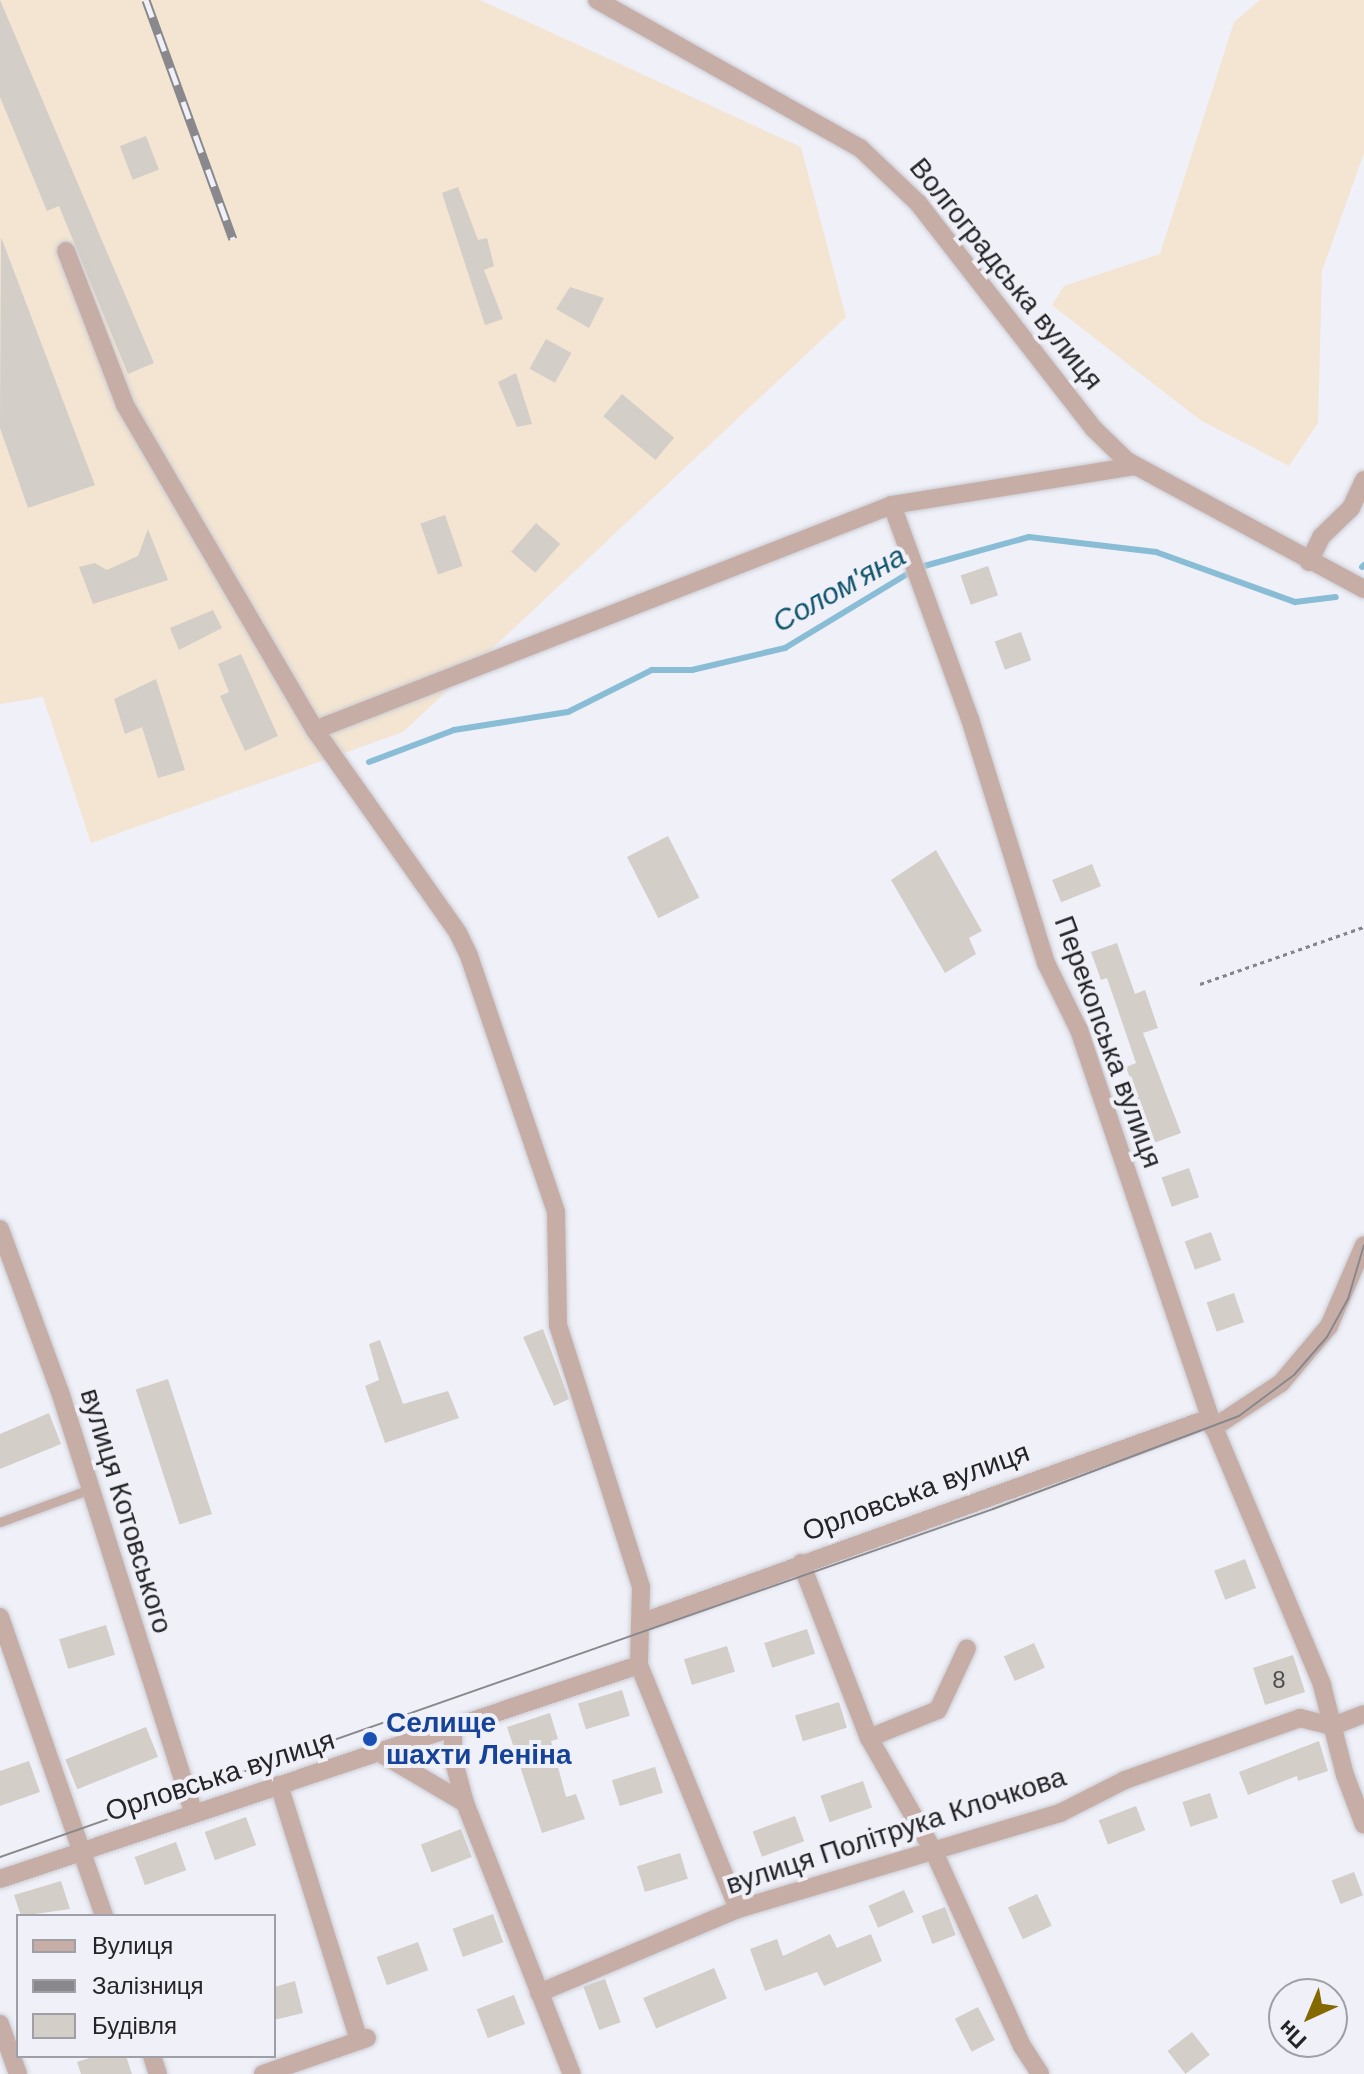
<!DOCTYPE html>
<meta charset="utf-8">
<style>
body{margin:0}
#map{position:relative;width:1364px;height:2074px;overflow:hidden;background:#f0f0f8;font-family:Arial,sans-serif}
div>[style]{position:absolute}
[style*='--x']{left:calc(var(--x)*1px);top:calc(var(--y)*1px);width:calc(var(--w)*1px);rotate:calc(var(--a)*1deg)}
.industrial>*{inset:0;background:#f3e5d2}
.stream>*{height:6px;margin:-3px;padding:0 3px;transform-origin:3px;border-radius:3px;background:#89bdd6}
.building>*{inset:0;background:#d3cec8;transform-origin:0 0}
.path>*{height:3px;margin-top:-1.5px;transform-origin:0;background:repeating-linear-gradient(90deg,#84848a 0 4px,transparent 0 8px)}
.roads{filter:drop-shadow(0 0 2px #cbcbd3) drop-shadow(0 0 2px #cbcbd3)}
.service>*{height:9px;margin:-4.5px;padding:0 4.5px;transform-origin:4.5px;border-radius:4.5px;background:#c6aea7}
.minor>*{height:18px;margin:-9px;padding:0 9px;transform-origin:9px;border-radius:9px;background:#c6aea7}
.tram>*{height:2px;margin:-1px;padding:0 1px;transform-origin:1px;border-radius:1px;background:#88888d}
.rail>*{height:9px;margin-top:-4.5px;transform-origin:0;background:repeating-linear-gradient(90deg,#f0f0f8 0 18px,#88888d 0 36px);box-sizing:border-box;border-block:2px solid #88888d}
.dots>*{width:22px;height:22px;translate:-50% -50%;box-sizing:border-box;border:4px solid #f0f0f8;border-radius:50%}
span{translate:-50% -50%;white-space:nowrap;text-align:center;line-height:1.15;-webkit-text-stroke:8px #f0f0f8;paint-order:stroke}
.number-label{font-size:24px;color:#504f50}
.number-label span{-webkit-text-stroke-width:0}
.street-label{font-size:28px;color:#252528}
.transit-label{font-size:28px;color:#164399;font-weight:700}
.left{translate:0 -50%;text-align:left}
.water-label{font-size:30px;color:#11556f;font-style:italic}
.legend{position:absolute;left:16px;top:1914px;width:260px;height:144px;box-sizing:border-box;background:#f0f0f8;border:2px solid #9f9fa5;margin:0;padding:10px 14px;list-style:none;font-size:24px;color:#252528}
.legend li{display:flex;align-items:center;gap:16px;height:40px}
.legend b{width:40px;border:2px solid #9f9fa5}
.north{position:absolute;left:1268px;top:1978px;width:80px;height:80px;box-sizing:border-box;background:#f0f0f8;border:2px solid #9f9fa5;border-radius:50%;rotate:224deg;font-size:22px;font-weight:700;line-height:32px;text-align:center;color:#252528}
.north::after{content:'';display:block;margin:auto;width:28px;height:36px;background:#846800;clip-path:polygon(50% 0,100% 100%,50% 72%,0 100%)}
</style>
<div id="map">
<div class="industrial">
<div style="clip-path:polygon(0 0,480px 0,801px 147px,846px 317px,403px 732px,91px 843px,43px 697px,0 704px)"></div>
<div style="clip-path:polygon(1260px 0,1364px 0,1364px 153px,1322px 271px,1318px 423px,1289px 466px,1200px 420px,1052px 305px,1064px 286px,1160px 254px,1234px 22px)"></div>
</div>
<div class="stream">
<div style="--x:1362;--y:567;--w:3;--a:-45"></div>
<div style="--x:369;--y:762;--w:91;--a:-20.6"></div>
<div style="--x:454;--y:730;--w:115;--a:-9"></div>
<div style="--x:568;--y:712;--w:94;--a:-26.6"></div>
<div style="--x:652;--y:670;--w:40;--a:0"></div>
<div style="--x:692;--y:670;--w:96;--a:-13.3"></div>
<div style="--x:785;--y:648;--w:154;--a:-31.2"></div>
<div style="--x:917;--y:568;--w:116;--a:-15.5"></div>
<div style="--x:1029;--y:537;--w:128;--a:6.7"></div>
<div style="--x:1156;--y:552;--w:148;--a:19.8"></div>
<div style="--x:1295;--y:602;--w:41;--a:-7"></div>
</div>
<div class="building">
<div style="clip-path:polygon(0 0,154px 363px,128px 374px,59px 206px,47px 211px,0 97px)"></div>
<div style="left:146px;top:136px;width:36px;height:28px;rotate:69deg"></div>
<div style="clip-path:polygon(458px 187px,478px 240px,487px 238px,494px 266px,484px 270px,503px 319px,485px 325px,442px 193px)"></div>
<div style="clip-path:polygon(1px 237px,95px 485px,28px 508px,0 428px)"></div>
<div style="clip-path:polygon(570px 287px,604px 298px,589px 328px,556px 309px)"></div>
<div style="left:546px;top:339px;width:29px;height:34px;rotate:29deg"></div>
<div style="clip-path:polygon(516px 373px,532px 424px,517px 427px,498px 382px)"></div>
<div style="left:622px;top:394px;width:68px;height:29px;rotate:40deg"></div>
<div style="left:445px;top:515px;width:54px;height:26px;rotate:71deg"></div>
<div style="left:536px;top:523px;width:32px;height:38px;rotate:41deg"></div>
<div style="clip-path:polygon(148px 529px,168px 580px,93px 604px,79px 567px,95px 563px,107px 570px,138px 556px)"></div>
<div style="left:988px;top:566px;width:31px;height:29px;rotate:71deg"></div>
<div style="clip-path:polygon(213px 610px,222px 628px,179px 650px,170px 628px)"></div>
<div style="left:1021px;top:632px;width:30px;height:28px;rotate:70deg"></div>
<div style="clip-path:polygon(241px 654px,278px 736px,245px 751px,220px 696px,229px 692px,218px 664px)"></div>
<div style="clip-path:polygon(156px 679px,185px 770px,158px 778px,142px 727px,125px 734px,114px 699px)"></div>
<div style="left:668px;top:836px;width:69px;height:46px;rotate:63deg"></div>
<div style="clip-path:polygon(936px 850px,982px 931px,969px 938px,976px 954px,945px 973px,891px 880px)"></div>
<div style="left:1092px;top:864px;width:24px;height:43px;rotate:68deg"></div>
<div style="clip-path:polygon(1117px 943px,1135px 994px,1145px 990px,1158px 1028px,1143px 1033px,1181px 1133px,1154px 1143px,1126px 1067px,1136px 1063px,1107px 978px,1101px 980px,1091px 952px)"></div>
<div style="left:1189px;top:1168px;width:31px;height:29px;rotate:71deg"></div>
<div style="left:1211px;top:1232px;width:30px;height:28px;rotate:70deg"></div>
<div style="left:1234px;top:1293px;width:31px;height:29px;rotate:71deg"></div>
<div style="clip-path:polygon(543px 1329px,569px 1399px,554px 1406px,523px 1337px)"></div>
<div style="clip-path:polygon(380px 1340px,403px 1404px,448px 1391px,459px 1418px,385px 1443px,365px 1386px,379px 1380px,369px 1344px)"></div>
<div style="left:168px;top:1379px;width:142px;height:34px;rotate:72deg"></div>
<div style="clip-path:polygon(49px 1413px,61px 1444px,0 1469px,0 1434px)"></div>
<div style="left:1245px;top:1559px;width:31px;height:33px;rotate:69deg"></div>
<div style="left:106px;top:1625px;width:31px;height:49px;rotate:73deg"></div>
<div style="left:807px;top:1629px;width:26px;height:45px;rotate:72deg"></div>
<div style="left:1034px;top:1643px;width:27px;height:33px;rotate:66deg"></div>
<div style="left:727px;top:1646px;width:27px;height:45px;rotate:73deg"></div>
<div style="left:1293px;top:1655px;width:39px;height:42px;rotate:72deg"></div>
<div style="left:622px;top:1690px;width:27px;height:46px;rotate:73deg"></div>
<div style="left:839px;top:1702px;width:27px;height:46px;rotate:73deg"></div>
<div style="clip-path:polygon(550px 1713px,558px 1739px,551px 1741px,566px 1797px,576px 1794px,585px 1819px,542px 1833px,507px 1727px)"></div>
<div style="left:146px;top:1727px;width:32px;height:87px;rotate:68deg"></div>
<div style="clip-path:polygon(1319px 1741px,1328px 1771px,1298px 1781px,1297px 1776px,1248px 1795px,1239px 1772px)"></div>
<div style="clip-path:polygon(29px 1761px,40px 1792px,0 1806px,0 1771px)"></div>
<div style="left:655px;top:1767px;width:27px;height:45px;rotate:73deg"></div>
<div style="left:863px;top:1781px;width:28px;height:45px;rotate:71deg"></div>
<div style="left:1210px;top:1793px;width:26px;height:29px;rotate:72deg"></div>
<div style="left:1136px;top:1806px;width:26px;height:40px;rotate:69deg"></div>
<div style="left:795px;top:1816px;width:27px;height:45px;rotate:70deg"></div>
<div style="left:246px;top:1817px;width:30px;height:44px;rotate:70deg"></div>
<div style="left:461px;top:1829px;width:30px;height:43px;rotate:69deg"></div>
<div style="left:176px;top:1842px;width:30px;height:44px;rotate:70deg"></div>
<div style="left:680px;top:1853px;width:27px;height:45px;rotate:73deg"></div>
<div style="left:1354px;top:1872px;width:25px;height:24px;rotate:69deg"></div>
<div style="clip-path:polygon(61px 1881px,70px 1909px,21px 1916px,14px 1895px)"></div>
<div style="left:904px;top:1890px;width:24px;height:39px;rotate:66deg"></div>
<div style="left:1037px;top:1894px;width:35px;height:32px;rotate:65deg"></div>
<div style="left:945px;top:1907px;width:30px;height:25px;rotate:69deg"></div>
<div style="left:493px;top:1914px;width:30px;height:43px;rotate:70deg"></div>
<div style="clip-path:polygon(830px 1934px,837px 1948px,871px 1934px,882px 1961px,824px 1986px,817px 1972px,765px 1991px,750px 1949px,777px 1939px,783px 1956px)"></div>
<div style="left:418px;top:1942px;width:30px;height:44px;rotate:70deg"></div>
<div style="left:714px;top:1968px;width:33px;height:77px;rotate:67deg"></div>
<div style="left:605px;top:1979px;width:46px;height:23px;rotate:70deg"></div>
<div style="clip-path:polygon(295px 1981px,303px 2013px,274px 2020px,274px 1987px)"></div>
<div style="left:514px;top:1995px;width:31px;height:40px;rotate:69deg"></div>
<div style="left:978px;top:2007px;width:37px;height:26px;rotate:63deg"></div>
<div style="left:1192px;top:2032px;width:29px;height:31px;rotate:52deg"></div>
<div style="clip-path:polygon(96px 2056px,126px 2056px,132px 2074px,81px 2074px,77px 2062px)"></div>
</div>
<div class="path">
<div style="--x:1200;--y:984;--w:174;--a:-19.2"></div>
</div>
<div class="roads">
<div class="service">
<div style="--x:0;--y:1522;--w:96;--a:-20.1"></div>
</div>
<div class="minor">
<div style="--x:597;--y:0;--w:302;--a:29.4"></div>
<div style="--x:860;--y:148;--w:80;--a:43.5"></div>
<div style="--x:918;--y:203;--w:286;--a:52.1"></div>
<div style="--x:1094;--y:429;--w:46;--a:44.1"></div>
<div style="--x:1127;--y:461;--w:269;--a:28.4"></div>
<div style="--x:66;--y:251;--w:165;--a:69"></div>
<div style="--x:125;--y:405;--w:376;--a:59.7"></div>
<div style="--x:315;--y:730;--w:248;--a:54.8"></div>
<div style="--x:458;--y:933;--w:25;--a:64"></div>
<div style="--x:469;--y:956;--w:270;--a:71.2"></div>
<div style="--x:556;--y:1212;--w:113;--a:89"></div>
<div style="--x:558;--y:1325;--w:275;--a:72.4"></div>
<div style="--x:641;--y:1587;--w:78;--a:91.5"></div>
<div style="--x:639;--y:1665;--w:263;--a:67.9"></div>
<div style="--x:1135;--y:466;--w:246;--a:170.9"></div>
<div style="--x:892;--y:505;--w:228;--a:70"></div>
<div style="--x:970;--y:719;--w:256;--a:72.7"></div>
<div style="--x:1046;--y:963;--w:75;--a:63.8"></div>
<div style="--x:1079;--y:1030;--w:410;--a:71.3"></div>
<div style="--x:1210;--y:1418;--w:290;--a:67.2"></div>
<div style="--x:1322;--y:1685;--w:93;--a:75.7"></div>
<div style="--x:1345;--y:1775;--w:53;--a:69.2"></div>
<div style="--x:1309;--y:562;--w:28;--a:-64"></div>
<div style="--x:1321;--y:537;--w:42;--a:-44"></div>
<div style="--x:1351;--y:508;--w:31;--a:-65"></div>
<div style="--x:315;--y:730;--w:619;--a:-21.3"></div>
<div style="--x:0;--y:1229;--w:177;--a:69.8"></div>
<div style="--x:61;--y:1395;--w:437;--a:72.4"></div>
<div style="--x:1213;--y:1428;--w:82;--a:-33.5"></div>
<div style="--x:1281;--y:1383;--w:75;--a:-49.9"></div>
<div style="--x:1329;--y:1326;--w:88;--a:-66.6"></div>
<div style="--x:801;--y:1563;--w:188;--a:68.8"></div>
<div style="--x:869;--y:1738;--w:131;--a:60.3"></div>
<div style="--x:934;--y:1852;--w:213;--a:65.6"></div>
<div style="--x:1022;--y:2046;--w:33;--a:57"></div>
<div style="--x:0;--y:1617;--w:317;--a:70.8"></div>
<div style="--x:643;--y:1622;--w:603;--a:-19.79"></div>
<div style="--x:453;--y:1729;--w:29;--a:90"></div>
<div style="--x:453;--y:1758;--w:47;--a:75.1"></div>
<div style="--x:465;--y:1803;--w:291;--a:68.5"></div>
<div style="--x:869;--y:1738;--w:74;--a:-22.1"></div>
<div style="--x:938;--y:1710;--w:68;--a:-64.9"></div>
<div style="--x:380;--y:1753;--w:99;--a:30.5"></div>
<div style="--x:279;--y:1785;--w:268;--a:72.6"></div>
<div style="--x:0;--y:1879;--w:674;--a:-18.52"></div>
<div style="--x:539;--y:1993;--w:216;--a:-22.9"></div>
<div style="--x:738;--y:1909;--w:336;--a:-16.6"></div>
<div style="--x:1060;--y:1813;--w:73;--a:-26.9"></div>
<div style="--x:1125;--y:1780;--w:186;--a:-19.5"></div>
<div style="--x:1300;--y:1718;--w:34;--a:14"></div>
<div style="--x:1333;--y:1726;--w:33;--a:-21"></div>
<div style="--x:0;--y:2024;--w:53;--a:70.2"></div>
<div style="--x:152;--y:2056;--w:19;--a:72"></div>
<div style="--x:263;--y:2074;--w:110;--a:-19.1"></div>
</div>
</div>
<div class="tram">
<div style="--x:0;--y:1857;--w:1052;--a:-19.31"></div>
<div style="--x:993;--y:1509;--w:263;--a:-20.7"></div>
<div style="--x:1239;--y:1416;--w:69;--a:-36.7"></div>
<div style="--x:1294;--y:1375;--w:50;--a:-49"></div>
<div style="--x:1327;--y:1337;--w:43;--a:-61.1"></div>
<div style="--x:1348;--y:1299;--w:56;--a:-73.5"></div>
</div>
<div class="rail">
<div style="--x:146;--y:0;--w:254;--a:70"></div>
</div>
<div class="dots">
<div style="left:370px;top:1739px;background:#1a4fb4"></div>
</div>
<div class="number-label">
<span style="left:1279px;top:1680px">8</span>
</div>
<div class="street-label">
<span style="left:1006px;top:274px;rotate:51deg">Волгоградська вулиця</span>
<span style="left:1108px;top:1042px;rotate:70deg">Перекопська вулиця</span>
<span style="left:916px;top:1492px;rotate:-20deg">Орловська вулиця</span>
<span style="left:126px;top:1511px;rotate:73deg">вулиця Котовського</span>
<span style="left:220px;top:1776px;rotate:-18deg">Орловська вулиця</span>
<span style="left:896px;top:1831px;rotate:-18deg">вулиця Політрука Клочкова</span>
</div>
<div class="transit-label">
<span class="left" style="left:386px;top:1739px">Селище<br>шахти Леніна</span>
</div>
<div class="water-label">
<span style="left:839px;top:589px;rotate:-29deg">Солом'яна</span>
</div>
<ul class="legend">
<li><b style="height:10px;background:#c6aea7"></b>Вулиця</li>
<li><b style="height:10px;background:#88888d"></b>Залізниця</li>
<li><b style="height:22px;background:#d3cec8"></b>Будівля</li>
</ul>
<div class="north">Пн</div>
</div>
